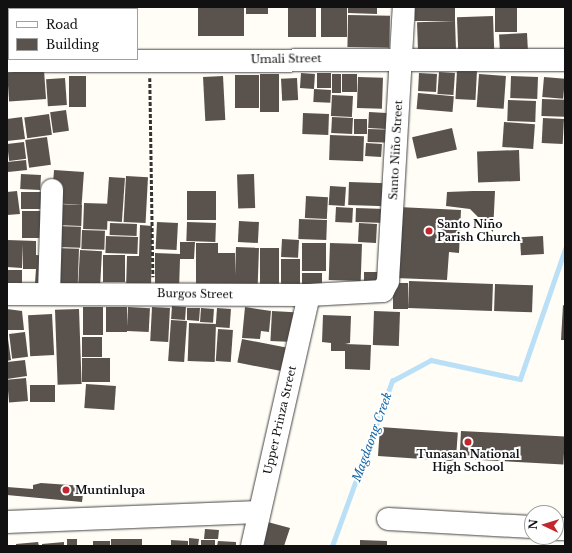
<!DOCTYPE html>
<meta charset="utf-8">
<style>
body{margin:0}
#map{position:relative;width:572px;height:553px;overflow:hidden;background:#fffdf5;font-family:"Libre Baskerville",serif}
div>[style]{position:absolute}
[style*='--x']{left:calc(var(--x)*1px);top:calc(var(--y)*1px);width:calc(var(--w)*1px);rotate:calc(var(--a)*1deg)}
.stream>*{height:4.5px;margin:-2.25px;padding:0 2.25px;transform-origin:2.25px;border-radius:2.25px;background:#b9e0f7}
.building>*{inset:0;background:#5a524d;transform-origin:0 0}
.path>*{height:2.5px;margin-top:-1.25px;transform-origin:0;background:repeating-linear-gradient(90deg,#333 0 4px,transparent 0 6px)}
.roads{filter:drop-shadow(0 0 1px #444) drop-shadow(0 0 1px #444)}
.minor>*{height:22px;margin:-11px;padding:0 11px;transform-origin:11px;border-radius:11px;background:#fff}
.dots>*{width:11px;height:11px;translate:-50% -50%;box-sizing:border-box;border:2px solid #fff;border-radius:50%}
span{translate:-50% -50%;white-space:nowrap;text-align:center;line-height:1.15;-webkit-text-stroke:4px #fff;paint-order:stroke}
.street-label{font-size:11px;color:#111}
.poi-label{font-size:11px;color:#111;font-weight:700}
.left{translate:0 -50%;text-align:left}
.water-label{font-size:12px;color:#1768a6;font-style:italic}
.frame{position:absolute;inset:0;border:8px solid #111;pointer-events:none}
.legend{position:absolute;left:8px;top:8px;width:130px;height:52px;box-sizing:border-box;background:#fff;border:1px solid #a0a0a0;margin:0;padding:5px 7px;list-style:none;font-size:12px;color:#111}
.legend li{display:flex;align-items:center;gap:8px;height:20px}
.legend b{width:20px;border:1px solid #a0a0a0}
.north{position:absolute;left:524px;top:505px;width:40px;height:40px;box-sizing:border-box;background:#fff;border:1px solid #a0a0a0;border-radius:50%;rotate:274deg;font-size:11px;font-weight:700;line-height:16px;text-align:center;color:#111}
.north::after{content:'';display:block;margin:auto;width:14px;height:18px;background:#c4262e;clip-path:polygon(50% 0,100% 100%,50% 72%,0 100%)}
</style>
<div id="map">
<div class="stream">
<div style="--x:332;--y:546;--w:176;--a:-70"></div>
<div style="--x:392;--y:381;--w:44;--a:-28.3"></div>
<div style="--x:431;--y:360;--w:91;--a:12.1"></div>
<div style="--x:520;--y:379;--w:138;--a:-70.9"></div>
</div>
<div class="building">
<div style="left:75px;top:7px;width:30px;height:2px"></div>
<div style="left:198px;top:7px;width:46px;height:29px"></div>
<div style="left:246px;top:7px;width:22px;height:7px"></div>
<div style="left:288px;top:7px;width:28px;height:30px"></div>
<div style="left:321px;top:7px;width:26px;height:30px"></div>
<div style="clip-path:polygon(348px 7px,377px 7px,377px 14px,348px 13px)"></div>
<div style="left:415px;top:7px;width:40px;height:14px"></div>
<div style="left:495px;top:7px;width:22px;height:25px"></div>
<div style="left:348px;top:15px;width:42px;height:32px;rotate:1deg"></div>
<div style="left:493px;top:16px;width:37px;height:36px;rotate:88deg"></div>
<div style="left:455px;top:21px;width:34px;height:38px;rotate:88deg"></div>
<div style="left:527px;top:33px;width:20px;height:28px;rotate:87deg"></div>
<div style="left:44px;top:70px;width:29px;height:37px;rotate:86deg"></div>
<div style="left:457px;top:70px;width:20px;height:29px;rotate:3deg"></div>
<div style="left:439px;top:72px;width:16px;height:22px;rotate:4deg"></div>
<div style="left:301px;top:73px;width:14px;height:15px;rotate:4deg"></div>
<div style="left:317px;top:73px;width:14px;height:15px"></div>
<div style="left:419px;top:73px;width:18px;height:18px;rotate:3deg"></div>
<div style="left:260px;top:74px;width:19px;height:38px"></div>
<div style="left:332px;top:74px;width:9px;height:19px"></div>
<div style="left:342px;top:74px;width:15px;height:18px"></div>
<div style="left:479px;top:74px;width:27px;height:33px;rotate:4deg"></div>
<div style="left:235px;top:75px;width:24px;height:33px"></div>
<div style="left:69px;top:76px;width:17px;height:31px"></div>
<div style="left:223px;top:76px;width:44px;height:20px;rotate:87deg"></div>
<div style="left:511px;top:76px;width:27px;height:22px;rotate:2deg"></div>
<div style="left:358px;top:77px;width:25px;height:31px;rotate:2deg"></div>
<div style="left:544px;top:77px;width:21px;height:20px;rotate:5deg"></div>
<div style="left:65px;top:78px;width:27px;height:19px;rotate:86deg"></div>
<div style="left:297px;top:78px;width:22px;height:16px;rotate:87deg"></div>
<div style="left:314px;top:89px;width:17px;height:13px;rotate:3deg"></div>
<div style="left:418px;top:93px;width:36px;height:16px;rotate:5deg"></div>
<div style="left:332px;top:95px;width:21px;height:21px;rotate:3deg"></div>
<div style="left:542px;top:99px;width:23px;height:17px;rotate:2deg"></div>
<div style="left:508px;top:100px;width:28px;height:21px;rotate:2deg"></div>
<div style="left:66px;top:110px;width:21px;height:16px;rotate:82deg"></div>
<div style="left:369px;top:112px;width:22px;height:16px;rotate:3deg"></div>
<div style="left:303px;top:113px;width:26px;height:21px;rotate:2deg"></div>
<div style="left:49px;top:114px;width:21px;height:25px;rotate:82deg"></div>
<div style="clip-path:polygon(22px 117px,25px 139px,7px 141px,7px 119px)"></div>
<div style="left:332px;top:117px;width:21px;height:16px;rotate:3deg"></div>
<div style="left:543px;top:118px;width:21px;height:25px;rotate:3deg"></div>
<div style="left:354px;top:119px;width:13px;height:15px"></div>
<div style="left:504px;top:122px;width:31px;height:25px;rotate:4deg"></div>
<div style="left:452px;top:128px;width:22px;height:41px;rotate:77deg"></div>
<div style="left:368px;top:129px;width:24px;height:13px;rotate:2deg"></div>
<div style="left:330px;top:135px;width:34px;height:25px;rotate:2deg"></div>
<div style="left:47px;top:137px;width:28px;height:22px;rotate:82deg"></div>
<div style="left:24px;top:142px;width:17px;height:17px;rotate:83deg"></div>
<div style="left:366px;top:143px;width:16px;height:13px;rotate:4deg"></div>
<div style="left:519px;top:150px;width:31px;height:42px;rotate:88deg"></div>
<div style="left:26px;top:160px;width:10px;height:19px;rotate:84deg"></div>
<div style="left:54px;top:170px;width:30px;height:33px;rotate:4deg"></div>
<div style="left:21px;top:174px;width:20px;height:15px;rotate:3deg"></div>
<div style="left:254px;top:174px;width:34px;height:17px;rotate:88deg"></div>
<div style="left:126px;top:176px;width:22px;height:46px;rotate:3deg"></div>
<div style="left:109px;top:177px;width:16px;height:44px;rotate:4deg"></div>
<div style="left:349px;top:182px;width:37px;height:23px;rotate:2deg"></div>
<div style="left:330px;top:186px;width:16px;height:19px;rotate:4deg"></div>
<div style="clip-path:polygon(17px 191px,20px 214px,7px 215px,7px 192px)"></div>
<div style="left:187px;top:191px;width:29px;height:29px"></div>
<div style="clip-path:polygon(473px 191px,495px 191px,493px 232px,470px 209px,446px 206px,447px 192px)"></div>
<div style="left:21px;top:192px;width:23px;height:17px"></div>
<div style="left:306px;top:196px;width:22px;height:22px;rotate:3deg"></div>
<div style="left:84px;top:203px;width:24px;height:26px;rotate:2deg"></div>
<div style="left:56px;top:204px;width:26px;height:21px;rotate:2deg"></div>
<div style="left:336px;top:207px;width:17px;height:15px;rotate:3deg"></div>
<div style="clip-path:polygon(398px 207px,461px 210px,459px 253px,449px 252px,447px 280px,395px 278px)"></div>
<div style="left:356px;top:208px;width:29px;height:14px;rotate:2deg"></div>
<div style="left:22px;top:211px;width:24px;height:27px"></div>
<div style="left:299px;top:219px;width:28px;height:20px;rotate:2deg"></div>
<div style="left:239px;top:221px;width:20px;height:21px;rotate:3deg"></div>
<div style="left:157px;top:222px;width:21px;height:27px;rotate:3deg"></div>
<div style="left:187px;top:222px;width:29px;height:19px;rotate:2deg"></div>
<div style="left:110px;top:223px;width:27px;height:12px;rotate:2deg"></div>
<div style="left:359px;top:223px;width:18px;height:19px;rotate:3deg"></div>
<div style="clip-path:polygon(140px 225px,152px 226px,151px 290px,126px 289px,127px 256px,139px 256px)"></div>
<div style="left:56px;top:226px;width:25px;height:21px;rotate:2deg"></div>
<div style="left:82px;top:230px;width:23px;height:19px;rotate:2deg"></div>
<div style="left:106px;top:236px;width:32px;height:17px;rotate:2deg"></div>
<div style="left:543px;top:236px;width:18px;height:23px;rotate:87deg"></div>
<div style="left:282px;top:239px;width:17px;height:18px;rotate:3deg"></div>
<div style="clip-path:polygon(7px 240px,36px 241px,36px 255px,49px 256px,49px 283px,35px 283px,36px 269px,23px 269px,23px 244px,22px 268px,7px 267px)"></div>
<div style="clip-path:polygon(180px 242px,195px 242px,194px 259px,180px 259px,179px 290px,155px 290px,155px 253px,180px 254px)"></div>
<div style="left:196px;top:243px;width:22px;height:48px"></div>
<div style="left:302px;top:243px;width:24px;height:28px"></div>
<div style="left:330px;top:243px;width:32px;height:37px;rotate:2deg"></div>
<div style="left:236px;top:247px;width:23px;height:43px;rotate:2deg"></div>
<div style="left:55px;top:248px;width:24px;height:40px;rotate:2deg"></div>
<div style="left:260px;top:248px;width:19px;height:44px"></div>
<div style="left:80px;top:250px;width:22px;height:37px;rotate:3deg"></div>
<div style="left:218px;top:253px;width:17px;height:39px"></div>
<div style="left:103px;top:255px;width:22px;height:27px"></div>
<div style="left:281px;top:259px;width:19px;height:32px"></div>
<div style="left:7px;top:270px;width:15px;height:18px"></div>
<div style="left:364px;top:272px;width:14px;height:18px"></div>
<div style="left:302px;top:273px;width:20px;height:18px"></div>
<div style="left:409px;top:281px;width:84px;height:27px;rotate:2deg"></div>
<div style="left:393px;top:283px;width:15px;height:26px"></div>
<div style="left:495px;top:284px;width:38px;height:27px;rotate:2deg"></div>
<div style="clip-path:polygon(563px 305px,565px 306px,565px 340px,561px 340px)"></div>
<div style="left:172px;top:306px;width:14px;height:13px;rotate:4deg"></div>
<div style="left:83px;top:307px;width:20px;height:28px"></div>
<div style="left:106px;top:307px;width:21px;height:25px"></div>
<div style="left:128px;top:307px;width:22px;height:24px;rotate:3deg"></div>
<div style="left:152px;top:307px;width:18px;height:34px;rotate:3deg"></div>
<div style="clip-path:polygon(245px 307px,271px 311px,269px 332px,261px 331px,260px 339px,242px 338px)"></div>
<div style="clip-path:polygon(187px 308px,200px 308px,199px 321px,187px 320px)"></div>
<div style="left:201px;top:308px;width:13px;height:14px;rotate:4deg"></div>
<div style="left:217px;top:308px;width:14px;height:19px;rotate:4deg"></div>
<div style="clip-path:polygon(7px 309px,22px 311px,24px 330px,7px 330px)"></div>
<div style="left:79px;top:309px;width:75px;height:24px;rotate:88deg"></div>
<div style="left:272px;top:311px;width:22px;height:30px;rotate:3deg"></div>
<div style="left:374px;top:311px;width:26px;height:34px;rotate:2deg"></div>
<div style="left:52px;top:314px;width:41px;height:24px;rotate:87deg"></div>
<div style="clip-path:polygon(323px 315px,351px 316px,350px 343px,345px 344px,371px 345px,370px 370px,345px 369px,345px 351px,331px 351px,331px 343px,322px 342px)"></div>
<div style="left:171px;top:320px;width:16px;height:41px;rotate:4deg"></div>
<div style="left:189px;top:323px;width:27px;height:38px;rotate:2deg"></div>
<div style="left:218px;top:329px;width:15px;height:32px;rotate:4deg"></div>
<div style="clip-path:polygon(7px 332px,11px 360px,7px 361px)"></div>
<div style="left:25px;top:332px;width:25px;height:16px;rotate:83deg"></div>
<div style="left:82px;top:337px;width:20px;height:20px"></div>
<div style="left:242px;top:339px;width:54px;height:24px;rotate:11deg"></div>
<div style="left:110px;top:358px;width:24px;height:28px;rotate:90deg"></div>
<div style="clip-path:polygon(25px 360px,27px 376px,7px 379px,7px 362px)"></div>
<div style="left:26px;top:378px;width:23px;height:19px;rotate:85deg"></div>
<div style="left:86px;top:384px;width:30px;height:24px;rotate:4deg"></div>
<div style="left:30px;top:385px;width:25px;height:17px"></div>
<div style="left:380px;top:427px;width:78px;height:29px;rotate:4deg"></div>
<div style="left:461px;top:431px;width:104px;height:28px;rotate:3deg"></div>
<div style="clip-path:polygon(41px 483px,84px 486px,82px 502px,7px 495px,7px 487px,33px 489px,33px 485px)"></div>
<div style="clip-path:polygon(264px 521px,290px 528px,284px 546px,260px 546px)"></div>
<div style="clip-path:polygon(205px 529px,219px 530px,218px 539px,204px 539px)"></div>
<div style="clip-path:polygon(189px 538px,199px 539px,198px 546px,189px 546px)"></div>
<div style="left:67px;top:539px;width:10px;height:7px"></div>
<div style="left:111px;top:539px;width:31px;height:7px"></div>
<div style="clip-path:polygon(171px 540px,188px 541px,188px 546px,171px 546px)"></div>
<div style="left:201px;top:540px;width:14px;height:6px"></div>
<div style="clip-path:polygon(360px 540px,387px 541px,387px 546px,360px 546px)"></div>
<div style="left:93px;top:541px;width:17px;height:5px"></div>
<div style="clip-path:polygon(218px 541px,236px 542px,236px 546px,217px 546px)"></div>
<div style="clip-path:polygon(38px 542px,39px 546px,16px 546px,16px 544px)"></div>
<div style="clip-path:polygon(64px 542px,64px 546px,42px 546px,42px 544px)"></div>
</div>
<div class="path">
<div style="--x:150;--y:78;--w:199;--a:89.1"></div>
</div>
<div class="roads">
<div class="minor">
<div style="--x:7;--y:61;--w:558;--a:-0.1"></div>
<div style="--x:49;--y:293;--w:103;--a:-88.3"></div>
<div style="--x:7;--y:294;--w:302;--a:0.2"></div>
<div style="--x:309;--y:295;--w:74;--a:-3.1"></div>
<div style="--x:383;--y:291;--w:11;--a:-63"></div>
<div style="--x:388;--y:281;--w:274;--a:-86.7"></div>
<div style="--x:388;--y:519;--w:144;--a:3.2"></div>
<div style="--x:7;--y:522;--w:252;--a:-2.3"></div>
<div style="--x:556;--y:529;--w:9;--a:0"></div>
<div style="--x:252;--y:546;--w:257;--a:-77.2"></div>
</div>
</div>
<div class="dots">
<div style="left:429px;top:231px;background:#c4262e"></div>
<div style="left:468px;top:442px;background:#c4262e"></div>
<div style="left:66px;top:490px;background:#c4262e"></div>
</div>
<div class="street-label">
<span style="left:286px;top:59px;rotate:-1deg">Umali Street</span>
<span style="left:396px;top:150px;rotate:-87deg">Santo Niño Street</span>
<span style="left:195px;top:294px;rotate:1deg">Burgos Street</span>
<span style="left:280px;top:420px;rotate:-77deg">Upper Prinza Street</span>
</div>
<div class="poi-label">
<span class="left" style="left:437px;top:231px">Santo Niño<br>Parish Church</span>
<span style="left:468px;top:461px">Tunasan National<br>High School</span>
<span class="left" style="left:75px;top:490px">Muntinlupa</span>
</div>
<div class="water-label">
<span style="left:372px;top:437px;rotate:-70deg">Magdaong Creek</span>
</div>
<div class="frame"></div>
<ul class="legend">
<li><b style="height:5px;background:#fff"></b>Road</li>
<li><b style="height:11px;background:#5a524d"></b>Building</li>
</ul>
<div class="north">N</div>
</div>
